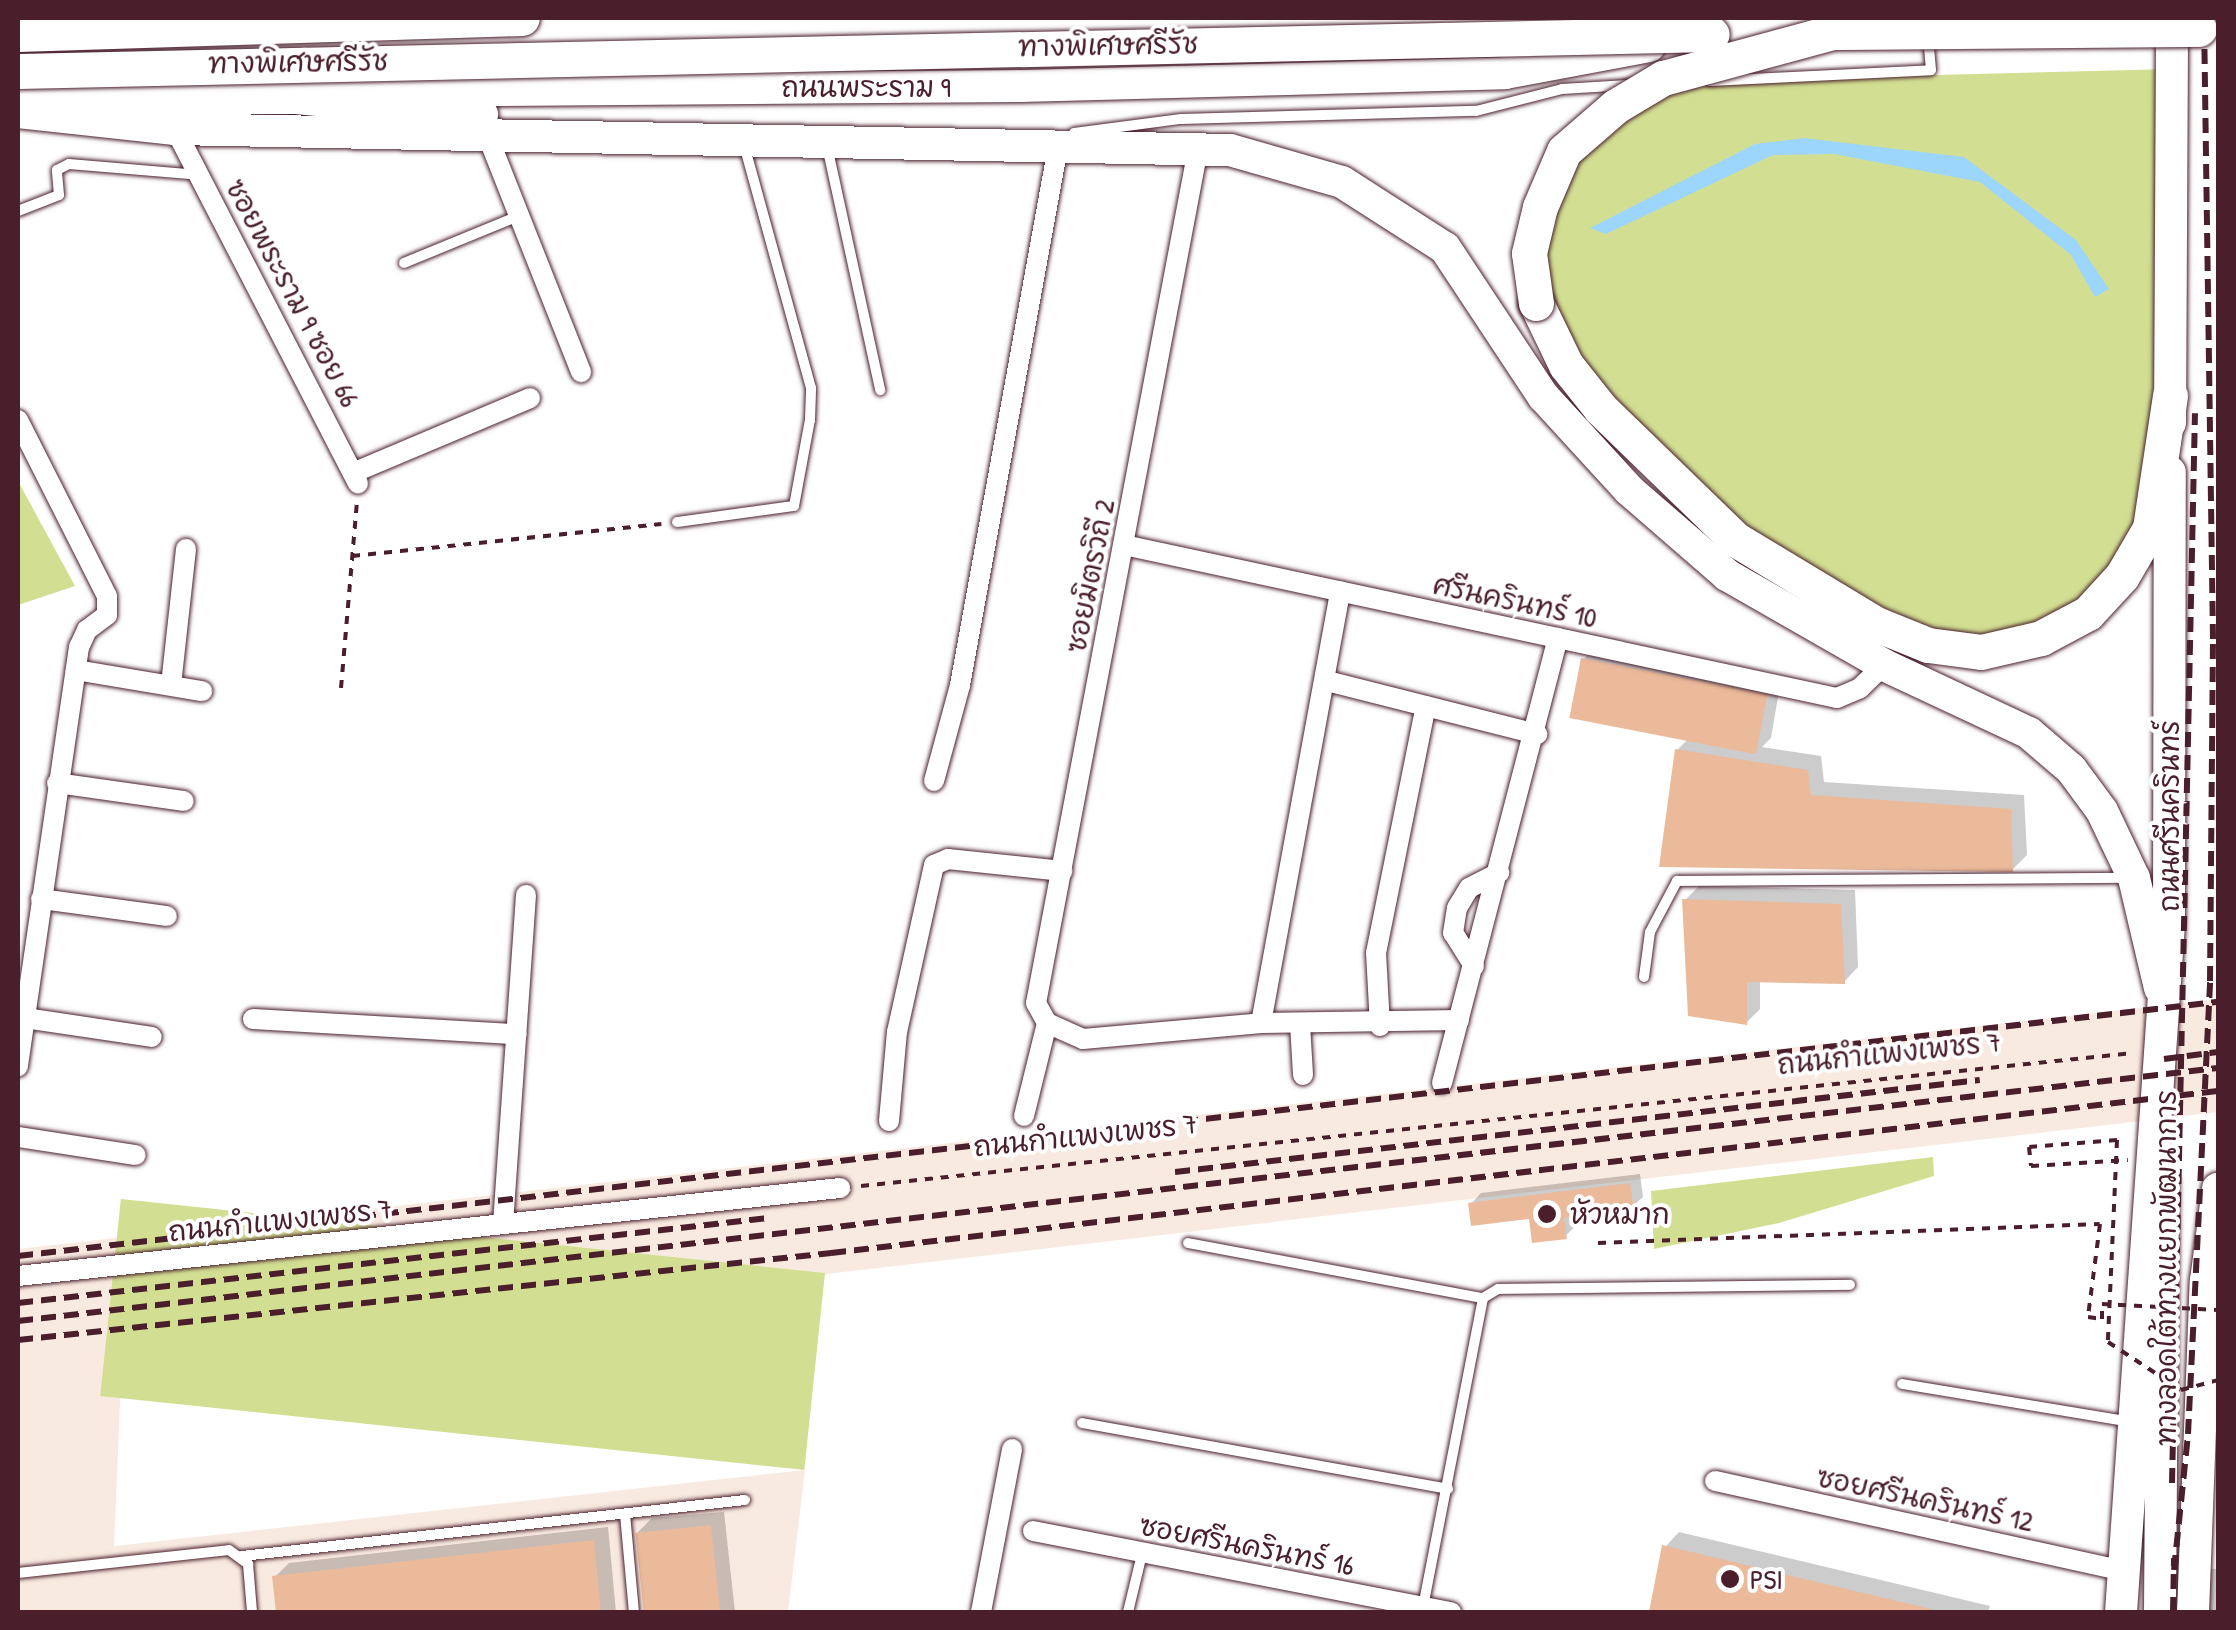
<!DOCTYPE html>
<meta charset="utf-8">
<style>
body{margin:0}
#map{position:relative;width:2236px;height:1630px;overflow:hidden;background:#fff;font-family:"Patrick Hand","Playpen Sans Thai",sans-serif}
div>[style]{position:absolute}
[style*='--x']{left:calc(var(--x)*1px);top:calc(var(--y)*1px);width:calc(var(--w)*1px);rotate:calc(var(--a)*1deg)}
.built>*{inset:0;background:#f9eae1}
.green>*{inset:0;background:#d2df92;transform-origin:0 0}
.water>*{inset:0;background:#9dd6fd}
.shadow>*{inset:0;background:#0003}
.building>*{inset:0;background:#eaba9b;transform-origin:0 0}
.path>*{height:4px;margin-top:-2px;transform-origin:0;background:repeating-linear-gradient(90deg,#4a1f2b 0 8px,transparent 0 16px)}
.roads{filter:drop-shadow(0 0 2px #4a1f2b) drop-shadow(0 0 2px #4a1f2b)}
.service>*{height:10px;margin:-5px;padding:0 5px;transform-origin:5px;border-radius:5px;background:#fff}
.minor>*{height:20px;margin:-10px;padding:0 10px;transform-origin:10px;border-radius:10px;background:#fff}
.primary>*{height:32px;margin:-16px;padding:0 16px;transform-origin:16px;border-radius:16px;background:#fff}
.motorway>*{height:35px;margin:-17.5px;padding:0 17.5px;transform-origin:17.5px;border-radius:17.5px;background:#fff}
.rail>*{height:6px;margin-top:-3px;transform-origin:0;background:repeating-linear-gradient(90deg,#4a1f2b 0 15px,transparent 0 23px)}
.path-bridge>*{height:4px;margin-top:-2px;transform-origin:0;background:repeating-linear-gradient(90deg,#4a1f2b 0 8px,transparent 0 16px)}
.bridges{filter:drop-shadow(0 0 2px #4a1f2b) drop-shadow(0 0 2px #4a1f2b)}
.motorway-bridge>*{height:35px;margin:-17.5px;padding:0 17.5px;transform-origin:17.5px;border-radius:17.5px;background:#fff}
.dots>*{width:28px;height:28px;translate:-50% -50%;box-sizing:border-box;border:5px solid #fff;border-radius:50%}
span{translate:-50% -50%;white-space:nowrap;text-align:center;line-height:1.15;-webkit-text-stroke:8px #fff;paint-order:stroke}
.street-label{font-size:28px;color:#4a1f2b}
.poi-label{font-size:28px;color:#4a1f2b}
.left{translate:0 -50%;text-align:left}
.frame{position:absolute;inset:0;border:20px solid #4a1f2b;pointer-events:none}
</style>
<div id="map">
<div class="built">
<div style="clip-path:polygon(2218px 999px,2218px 1112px,122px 1356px,114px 1546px,805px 1470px,788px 1612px,18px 1612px,18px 1249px)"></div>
</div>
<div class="green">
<div style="clip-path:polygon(2172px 69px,2150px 528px,2088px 613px,1928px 645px,1735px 539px,1601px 409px,1536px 303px,1564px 151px,1657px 82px)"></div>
<div style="clip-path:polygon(18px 481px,75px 586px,18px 605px)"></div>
<div style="clip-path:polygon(1933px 1157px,1934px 1176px,1779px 1223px,1654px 1249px,1651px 1191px)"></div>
<div style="left:825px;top:1273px;width:198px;height:708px;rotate:96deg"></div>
</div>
<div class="water">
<div style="clip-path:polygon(1804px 138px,1964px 157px,2076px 240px,2109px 289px,2095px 297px,2071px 255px,1980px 182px,1834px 154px,1773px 155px,1606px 234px,1590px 228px,1755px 144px)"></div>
</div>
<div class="shadow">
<div style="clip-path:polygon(1597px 645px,1781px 680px,1771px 738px,1762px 747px,1821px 756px,1824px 782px,2024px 795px,2027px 855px,2012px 870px,1677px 750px,1689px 738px,1583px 660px)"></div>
<div style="clip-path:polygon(1699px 886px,1855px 890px,1858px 967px,1844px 982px,1760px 979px,1760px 1009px,1746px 1023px,1685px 900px)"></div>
<div style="clip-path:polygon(1640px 1174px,1643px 1197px,1632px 1207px,1574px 1214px,1576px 1226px,1565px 1236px,1532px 1217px,1471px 1204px,1481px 1193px)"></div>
<div style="clip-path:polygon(724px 1512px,735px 1612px,646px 1612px,638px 1532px,652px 1518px)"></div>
<div style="clip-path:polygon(608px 1527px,616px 1612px,278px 1612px,275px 1577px,289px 1563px)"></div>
<div style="clip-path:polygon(1679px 1532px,1990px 1606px,1988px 1612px,1652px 1612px,1665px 1547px)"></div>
<div style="clip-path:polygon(2160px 1568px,2218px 1569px,2218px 1612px,2145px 1612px)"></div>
</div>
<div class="building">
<div style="left:1581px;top:658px;width:190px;height:61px;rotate:11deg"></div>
<div style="clip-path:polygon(1675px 749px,1808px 770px,1811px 795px,2011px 809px,2013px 872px,1659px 867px)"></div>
<div style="clip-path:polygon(1682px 899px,1841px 904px,1845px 984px,1747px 982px,1747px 1025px,1688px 1016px)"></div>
<div style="clip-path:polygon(1630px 1183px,1634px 1210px,1564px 1218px,1567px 1239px,1532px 1243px,1529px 1219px,1471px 1226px,1468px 1203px)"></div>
<div style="left:711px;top:1525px;width:87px;height:76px;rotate:84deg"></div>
<div style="clip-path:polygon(594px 1540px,601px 1612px,276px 1612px,272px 1576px)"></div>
<div style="clip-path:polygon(1662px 1545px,1939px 1611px,1939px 1612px,1649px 1612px)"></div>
</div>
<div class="path">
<div style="--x:352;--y:556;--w:311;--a:-5.9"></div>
<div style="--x:341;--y:688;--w:186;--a:-85.1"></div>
<div style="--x:2117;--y:1140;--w:88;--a:175.5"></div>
<div style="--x:2029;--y:1147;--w:19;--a:84"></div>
<div style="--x:2031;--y:1166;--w:97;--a:-3.5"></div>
<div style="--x:861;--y:1186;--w:1279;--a:-5.97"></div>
<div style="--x:1598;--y:1243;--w:502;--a:-2.17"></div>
<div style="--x:2100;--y:1224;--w:94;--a:97.4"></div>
<div style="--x:2088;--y:1317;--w:14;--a:8"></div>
<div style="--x:2102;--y:1319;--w:15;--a:-90"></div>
</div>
<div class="roads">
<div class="service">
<div style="--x:1710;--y:81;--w:221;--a:-2.8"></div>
<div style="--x:1931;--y:70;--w:32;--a:-95"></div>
<div style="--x:1074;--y:133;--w:108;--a:-7.5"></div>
<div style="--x:1181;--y:119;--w:295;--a:-1.6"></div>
<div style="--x:1476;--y:111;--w:89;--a:-14.3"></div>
<div style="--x:1562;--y:89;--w:66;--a:-3.5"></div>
<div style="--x:827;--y:146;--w:250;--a:77.7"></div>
<div style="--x:18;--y:211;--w:44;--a:-21.3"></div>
<div style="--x:59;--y:195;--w:25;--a:-95"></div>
<div style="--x:57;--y:170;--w:13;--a:-27"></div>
<div style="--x:69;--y:164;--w:130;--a:4.8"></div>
<div style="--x:404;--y:263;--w:121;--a:-22.3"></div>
<div style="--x:677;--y:522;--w:118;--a:-7.8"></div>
<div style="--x:794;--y:506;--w:87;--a:-79.5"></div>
<div style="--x:810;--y:420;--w:32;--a:-88"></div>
<div style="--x:811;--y:388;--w:249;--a:-105.4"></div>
<div style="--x:1644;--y:977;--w:45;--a:-82.4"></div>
<div style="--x:1650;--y:932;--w:58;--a:-62.1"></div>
<div style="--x:1677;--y:881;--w:451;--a:-0.4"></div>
<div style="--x:1188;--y:1243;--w:300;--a:10.6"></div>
<div style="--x:1902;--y:1384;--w:232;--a:9.4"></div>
<div style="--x:1082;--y:1423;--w:372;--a:10.2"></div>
<div style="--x:625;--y:1514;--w:98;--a:84.8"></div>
<div style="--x:242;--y:1556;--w:506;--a:-6.35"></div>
<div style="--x:18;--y:1573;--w:212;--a:-6.2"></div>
<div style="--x:229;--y:1550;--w:24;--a:36"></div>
<div style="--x:248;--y:1564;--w:48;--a:85.2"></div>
<div style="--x:1423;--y:1607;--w:315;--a:-79"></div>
<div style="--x:1483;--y:1298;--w:17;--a:-31"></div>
<div style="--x:1498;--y:1289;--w:352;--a:-0.7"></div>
<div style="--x:1128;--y:1612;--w:60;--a:-76.4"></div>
</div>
<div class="minor">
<div style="--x:175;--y:129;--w:399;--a:62.7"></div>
<div style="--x:488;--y:137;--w:253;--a:68.4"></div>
<div style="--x:1198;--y:149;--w:869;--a:100.74"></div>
<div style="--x:1036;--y:1003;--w:23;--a:61"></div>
<div style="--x:1047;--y:1023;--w:39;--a:24"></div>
<div style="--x:1083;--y:1039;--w:179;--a:-5.1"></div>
<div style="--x:1261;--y:1023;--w:198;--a:-0.9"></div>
<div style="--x:18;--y:420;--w:197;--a:63.2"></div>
<div style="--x:107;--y:596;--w:19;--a:90"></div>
<div style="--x:107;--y:615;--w:25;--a:143"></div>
<div style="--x:87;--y:630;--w:19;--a:115"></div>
<div style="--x:79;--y:647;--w:424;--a:98.3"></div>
<div style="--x:355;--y:472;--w:190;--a:-22.9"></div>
<div style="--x:1124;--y:545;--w:729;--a:12.11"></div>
<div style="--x:1837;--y:698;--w:25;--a:-23"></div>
<div style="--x:1860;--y:688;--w:33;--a:-44"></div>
<div style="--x:76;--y:670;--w:128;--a:9.5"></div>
<div style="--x:1327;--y:681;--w:217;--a:14.2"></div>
<div style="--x:171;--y:685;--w:137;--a:-83.7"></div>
<div style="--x:934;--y:781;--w:99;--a:-74.8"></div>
<div style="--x:960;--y:685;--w:547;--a:-79.68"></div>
<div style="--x:57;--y:783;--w:128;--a:8.1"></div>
<div style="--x:41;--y:899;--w:127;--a:7.7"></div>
<div style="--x:1474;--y:966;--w:39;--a:-122"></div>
<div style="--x:1453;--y:933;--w:25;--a:-81"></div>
<div style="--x:1457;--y:908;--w:23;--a:-59"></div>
<div style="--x:1469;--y:888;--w:34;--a:-27"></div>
<div style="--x:25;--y:1018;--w:128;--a:8.5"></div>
<div style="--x:253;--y:1019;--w:264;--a:3.3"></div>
<div style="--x:1261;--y:1023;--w:439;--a:-79.6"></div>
<div style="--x:1300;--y:1024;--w:51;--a:86.6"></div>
<div style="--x:1380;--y:1026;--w:73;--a:-93.1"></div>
<div style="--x:1376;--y:953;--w:252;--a:-78.6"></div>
<div style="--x:1442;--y:1083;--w:460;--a:-75.4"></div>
<div style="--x:1024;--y:1116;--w:96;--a:-76.1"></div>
<div style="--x:889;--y:1121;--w:89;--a:-84.9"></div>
<div style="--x:897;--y:1032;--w:171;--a:-77.5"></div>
<div style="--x:934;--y:865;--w:15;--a:-23"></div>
<div style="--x:948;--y:859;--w:115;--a:6"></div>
<div style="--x:18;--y:1137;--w:119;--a:8.7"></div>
<div style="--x:503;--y:1224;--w:330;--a:-86"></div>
<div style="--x:18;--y:1276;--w:827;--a:-6.11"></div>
<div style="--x:1715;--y:1481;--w:418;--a:12.4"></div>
<div style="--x:1033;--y:1531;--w:426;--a:11"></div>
<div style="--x:981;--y:1612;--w:166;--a:-79.2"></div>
</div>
<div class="primary">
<div style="--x:320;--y:83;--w:180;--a:2.2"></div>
<div style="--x:500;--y:90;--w:521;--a:-0.44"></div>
<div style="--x:1021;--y:86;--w:484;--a:-1.5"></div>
<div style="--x:1505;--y:73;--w:147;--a:-10.6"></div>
<div style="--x:18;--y:112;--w:158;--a:6.2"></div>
<div style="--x:175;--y:129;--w:1055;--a:1.14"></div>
<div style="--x:1230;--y:150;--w:116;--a:15.9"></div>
<div style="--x:1342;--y:182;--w:122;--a:32.7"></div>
<div style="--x:1445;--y:248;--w:178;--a:56.5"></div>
<div style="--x:1543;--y:396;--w:127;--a:47.5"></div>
<div style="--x:1629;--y:490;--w:130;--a:40.9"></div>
<div style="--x:1727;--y:575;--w:181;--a:29.8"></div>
<div style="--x:1884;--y:665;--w:160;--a:25.1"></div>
<div style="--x:2029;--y:733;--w:55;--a:40.6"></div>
<div style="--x:2071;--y:769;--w:52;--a:53.6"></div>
<div style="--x:2102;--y:811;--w:74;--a:64.5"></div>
<div style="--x:2134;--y:878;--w:113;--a:76.7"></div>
<div style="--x:2170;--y:423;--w:405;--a:-89.7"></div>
<div style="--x:2121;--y:1612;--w:691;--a:-86.01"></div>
<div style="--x:2169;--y:923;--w:451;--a:-89.9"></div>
<div style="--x:2160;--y:1612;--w:430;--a:-89.6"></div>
<div style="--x:2193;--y:1612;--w:331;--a:-87.8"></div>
<div style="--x:2206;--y:1281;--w:93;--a:-82.6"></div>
</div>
<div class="motorway">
<div style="--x:1712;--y:34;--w:94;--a:-1.2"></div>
<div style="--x:18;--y:97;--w:278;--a:-0.2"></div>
<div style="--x:296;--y:96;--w:185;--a:5.6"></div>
<div style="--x:1536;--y:303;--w:69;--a:64.2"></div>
<div style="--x:1566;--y:365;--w:56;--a:51.5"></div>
<div style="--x:1601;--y:409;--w:187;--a:44.1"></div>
<div style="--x:1735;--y:539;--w:165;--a:31.1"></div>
<div style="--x:1876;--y:624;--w:56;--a:22"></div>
<div style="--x:1928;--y:645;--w:53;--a:7.5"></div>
<div style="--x:1981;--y:652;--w:62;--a:-13.1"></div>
<div style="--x:2041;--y:638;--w:53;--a:-28"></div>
<div style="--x:2088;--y:613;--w:50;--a:-47.4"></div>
<div style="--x:2122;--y:576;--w:56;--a:-59.7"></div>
<div style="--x:2150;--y:528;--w:134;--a:-81.4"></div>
</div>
</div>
<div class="rail">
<div style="--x:2164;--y:1059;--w:54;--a:-7.4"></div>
<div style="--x:1175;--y:1172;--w:810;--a:-6.52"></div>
<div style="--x:18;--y:1256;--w:2215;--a:-6.59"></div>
<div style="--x:18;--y:1303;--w:755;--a:-6.47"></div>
<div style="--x:18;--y:1321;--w:2214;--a:-6.56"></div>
<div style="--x:18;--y:1340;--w:818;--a:-6.11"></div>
<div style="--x:831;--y:1253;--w:1396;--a:-6.66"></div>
<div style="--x:2172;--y:1483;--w:1070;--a:-88.77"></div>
<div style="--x:2174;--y:1570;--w:137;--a:-84.1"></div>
<div style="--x:2188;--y:1434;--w:454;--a:-87.2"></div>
<div style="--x:2210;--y:981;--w:342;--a:-89.5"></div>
<div style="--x:2213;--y:639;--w:621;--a:-90.83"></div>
<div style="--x:2173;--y:1612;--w:54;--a:-88.9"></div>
</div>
<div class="path-bridge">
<div style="--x:2117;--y:1140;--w:202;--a:92.6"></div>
<div style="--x:2108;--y:1342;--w:87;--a:33.3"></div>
<div style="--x:2181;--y:1390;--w:38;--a:-15"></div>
<div style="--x:2102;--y:1304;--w:116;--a:3"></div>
</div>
<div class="bridges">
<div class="motorway-bridge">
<div style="--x:18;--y:34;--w:504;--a:-1.82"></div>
<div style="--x:18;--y:71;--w:1694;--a:-1.25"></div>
<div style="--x:1536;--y:303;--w:50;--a:-98"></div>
<div style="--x:1529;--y:253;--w:47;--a:-76.6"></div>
<div style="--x:1540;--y:207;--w:61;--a:-66.8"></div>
<div style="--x:1564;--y:151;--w:69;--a:-40.9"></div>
<div style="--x:1616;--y:106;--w:55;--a:-30.8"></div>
<div style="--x:1663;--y:78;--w:175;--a:-15.2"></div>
<div style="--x:1832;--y:32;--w:367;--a:-0.5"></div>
</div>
</div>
<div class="dots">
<div style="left:1547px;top:1214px;background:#4a1f2b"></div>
<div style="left:1730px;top:1579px;background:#4a1f2b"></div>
</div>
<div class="street-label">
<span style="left:1108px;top:45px;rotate:-1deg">ทางพิเศษศรีรัช</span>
<span style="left:298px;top:62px;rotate:-1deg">ทางพิเศษศรีรัช</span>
<span style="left:866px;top:87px">ถนนพระราม 9</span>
<span style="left:293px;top:293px;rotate:62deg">ซอยพระราม 9 ซอย 66</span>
<span style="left:1090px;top:576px;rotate:-79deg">ซอยมิตรวิถี 2</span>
<span style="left:1515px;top:601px;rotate:12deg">ศรีนครินทร์ 10</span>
<span style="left:2169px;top:816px;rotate:-90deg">ถนนศรีนครินทร์</span>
<span style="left:1889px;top:1053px;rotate:-6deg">ถนนกำแพงเพชร 7</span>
<span style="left:1085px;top:1135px;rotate:-6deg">ถนนกำแพงเพชร 7</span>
<span style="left:280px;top:1220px;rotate:-6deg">ถนนกำแพงเพชร 7</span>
<span style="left:2166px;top:1268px;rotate:-90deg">ทางลอดใต้ทางแยกพัฒนาการ</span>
<span style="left:1925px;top:1499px;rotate:12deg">ซอยศรีนครินทร์ 12</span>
<span style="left:1247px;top:1545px;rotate:11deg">ซอยศรีนครินทร์ 16</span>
</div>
<div class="poi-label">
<span class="left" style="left:1570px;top:1214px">หัวหมาก</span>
<span class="left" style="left:1750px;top:1579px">PSI</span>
</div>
<div class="frame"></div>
</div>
